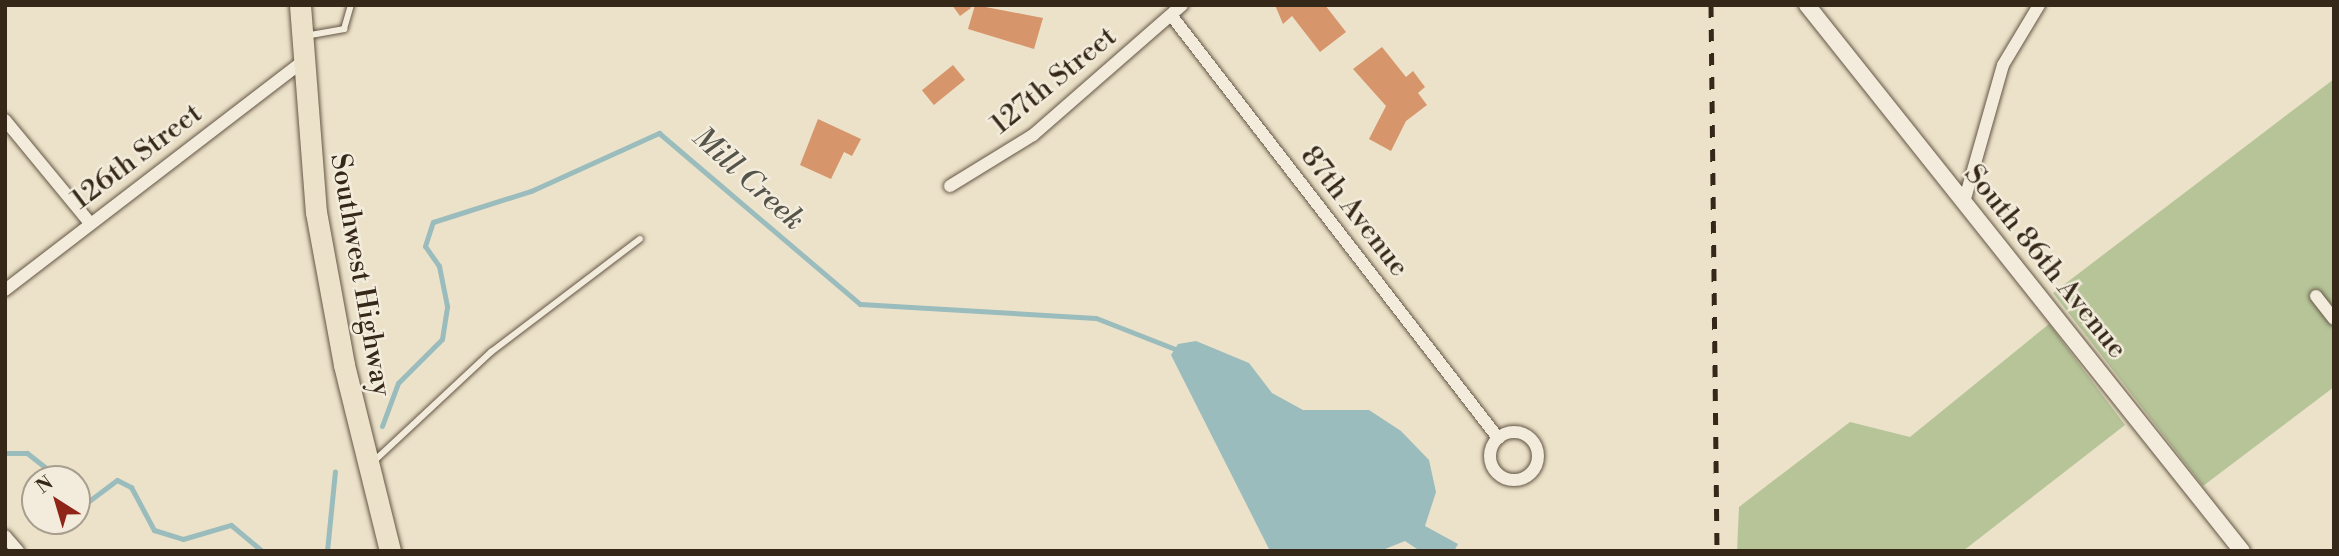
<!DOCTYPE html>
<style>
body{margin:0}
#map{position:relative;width:2339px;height:556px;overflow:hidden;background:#ece2c9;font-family:"Libre Bodoni",serif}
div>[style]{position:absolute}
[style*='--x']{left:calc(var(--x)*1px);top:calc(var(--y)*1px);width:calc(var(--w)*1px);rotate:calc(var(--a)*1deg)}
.green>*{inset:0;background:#b6c498}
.water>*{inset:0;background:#9abcbd}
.stream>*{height:5px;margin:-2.5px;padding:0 2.5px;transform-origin:2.5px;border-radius:2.5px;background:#9abcbd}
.building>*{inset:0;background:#d6956b;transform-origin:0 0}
.roads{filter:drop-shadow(0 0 2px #645645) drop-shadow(0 0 2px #645645)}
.service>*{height:6px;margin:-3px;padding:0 3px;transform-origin:3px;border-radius:3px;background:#f3ecdc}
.minor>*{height:12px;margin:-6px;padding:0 6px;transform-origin:6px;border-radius:6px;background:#f3ecdc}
.minor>.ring{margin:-6px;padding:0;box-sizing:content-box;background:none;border:12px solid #f3ecdc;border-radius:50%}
.tertiary>*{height:16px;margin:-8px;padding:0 8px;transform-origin:8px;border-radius:8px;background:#f3ecdc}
.primary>*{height:21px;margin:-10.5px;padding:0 10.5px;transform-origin:10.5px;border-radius:10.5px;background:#ece2c9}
.rail>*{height:5px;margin-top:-2.5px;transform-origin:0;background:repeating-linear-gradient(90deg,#362819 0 12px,transparent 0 24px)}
span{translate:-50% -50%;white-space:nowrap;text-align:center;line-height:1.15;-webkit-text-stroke:5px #f3ecdc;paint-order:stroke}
.street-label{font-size:28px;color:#362819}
.water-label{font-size:30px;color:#54544a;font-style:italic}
.frame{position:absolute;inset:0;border:7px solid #362819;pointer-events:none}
.north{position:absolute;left:21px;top:465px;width:70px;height:70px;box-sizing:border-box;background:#f3ecdc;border:2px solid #a79e8e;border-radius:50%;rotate:323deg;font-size:19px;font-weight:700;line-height:28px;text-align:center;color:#362819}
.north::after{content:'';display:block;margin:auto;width:24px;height:32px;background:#8f2418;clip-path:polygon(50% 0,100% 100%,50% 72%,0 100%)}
</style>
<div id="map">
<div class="green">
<div style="clip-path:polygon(2334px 79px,2334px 387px,2203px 486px,2053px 293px)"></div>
<div style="clip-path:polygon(2049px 324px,2125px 425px,1963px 551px,1737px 551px,1739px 507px,1850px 422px,1910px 437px)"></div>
</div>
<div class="water">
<div style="clip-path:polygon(1196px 341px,1249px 363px,1272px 393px,1303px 410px,1369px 410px,1401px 431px,1429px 460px,1436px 492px,1425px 526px,1458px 544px,1454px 551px,1420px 551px,1405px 541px,1380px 551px,1270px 551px,1171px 355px,1178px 344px)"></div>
</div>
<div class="stream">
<div style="--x:382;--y:426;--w:46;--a:-69.6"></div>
<div style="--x:398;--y:383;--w:62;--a:-45"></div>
<div style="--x:442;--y:339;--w:33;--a:-81"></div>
<div style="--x:447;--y:306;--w:41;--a:-101.3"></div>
<div style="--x:439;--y:266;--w:24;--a:-125"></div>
<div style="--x:425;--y:246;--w:25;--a:-72"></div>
<div style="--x:433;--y:222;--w:103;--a:-17.6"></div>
<div style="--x:531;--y:191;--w:141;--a:-24.4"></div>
<div style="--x:659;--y:133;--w:264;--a:40.4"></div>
<div style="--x:860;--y:304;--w:236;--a:3.4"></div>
<div style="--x:1096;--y:318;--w:85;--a:21.4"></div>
<div style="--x:5;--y:453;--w:22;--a:0"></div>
<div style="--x:27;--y:453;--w:42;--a:38.2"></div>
<div style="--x:77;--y:492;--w:15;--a:37"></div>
<div style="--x:89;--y:501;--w:35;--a:-37"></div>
<div style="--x:117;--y:480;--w:16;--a:27"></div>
<div style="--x:131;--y:487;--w:49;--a:61.9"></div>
<div style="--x:154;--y:530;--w:30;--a:17"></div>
<div style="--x:183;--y:539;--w:50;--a:-16.3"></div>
<div style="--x:231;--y:525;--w:40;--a:40"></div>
<div style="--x:327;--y:551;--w:80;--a:-84.3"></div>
</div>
<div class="building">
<div style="clip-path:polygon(952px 5px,969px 5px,971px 8px,960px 16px)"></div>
<div style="clip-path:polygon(975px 5px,1043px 18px,1034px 49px,968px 29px)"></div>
<div style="clip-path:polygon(1275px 5px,1325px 5px,1346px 32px,1320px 52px,1292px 16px,1283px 24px)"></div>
<div style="clip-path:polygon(1382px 47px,1406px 77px,1413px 71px,1425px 87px,1418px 93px,1427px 105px,1406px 121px,1391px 151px,1369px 139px,1386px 106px,1353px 69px)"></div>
<div style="left:953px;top:65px;width:19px;height:40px;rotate:51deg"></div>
<div style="clip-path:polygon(818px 119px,861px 139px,852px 156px,844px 152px,831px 179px,800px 165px)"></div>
</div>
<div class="roads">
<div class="service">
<div style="--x:305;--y:36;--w:40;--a:-10"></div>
<div style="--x:344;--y:29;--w:25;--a:-74"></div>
<div style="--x:372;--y:463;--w:163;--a:-43"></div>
<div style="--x:491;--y:352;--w:187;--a:-37.2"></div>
</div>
<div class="minor">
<div style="--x:1171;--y:15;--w:535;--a:52.29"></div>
<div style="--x:5;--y:120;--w:134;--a:50.5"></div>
<div style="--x:950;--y:186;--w:97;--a:-31.6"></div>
<div style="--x:1033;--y:135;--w:198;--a:-41.1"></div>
<div style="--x:1964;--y:202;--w:142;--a:-74.1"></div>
<div style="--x:2003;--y:65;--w:70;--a:-59"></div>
<div style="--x:5;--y:290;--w:372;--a:-37.5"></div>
<div style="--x:2316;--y:296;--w:29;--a:52"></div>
<div class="ring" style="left:1490px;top:432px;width:36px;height:36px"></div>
<div style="--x:5;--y:536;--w:20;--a:49"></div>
</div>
<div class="tertiary">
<div style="--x:1807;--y:5;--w:698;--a:51.46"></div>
</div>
<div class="primary">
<div style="--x:300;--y:5;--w:208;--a:85.6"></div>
<div style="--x:316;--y:212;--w:156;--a:79.6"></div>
<div style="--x:344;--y:365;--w:192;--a:76.1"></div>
</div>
</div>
<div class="rail">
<div style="--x:1711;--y:5;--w:546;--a:89.37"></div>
</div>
<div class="street-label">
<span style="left:1054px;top:81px;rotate:-39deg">127th Street</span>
<span style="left:137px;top:157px;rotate:-37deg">126th Street</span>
<span style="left:1354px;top:212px;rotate:52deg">87th Avenue</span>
<span style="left:2045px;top:262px;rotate:51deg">South 86th Avenue</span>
<span style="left:360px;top:275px;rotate:80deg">Southwest Highway</span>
</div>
<div class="water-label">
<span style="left:748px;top:179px;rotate:42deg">Mill Creek</span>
</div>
<div class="frame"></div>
<div class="north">N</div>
</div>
